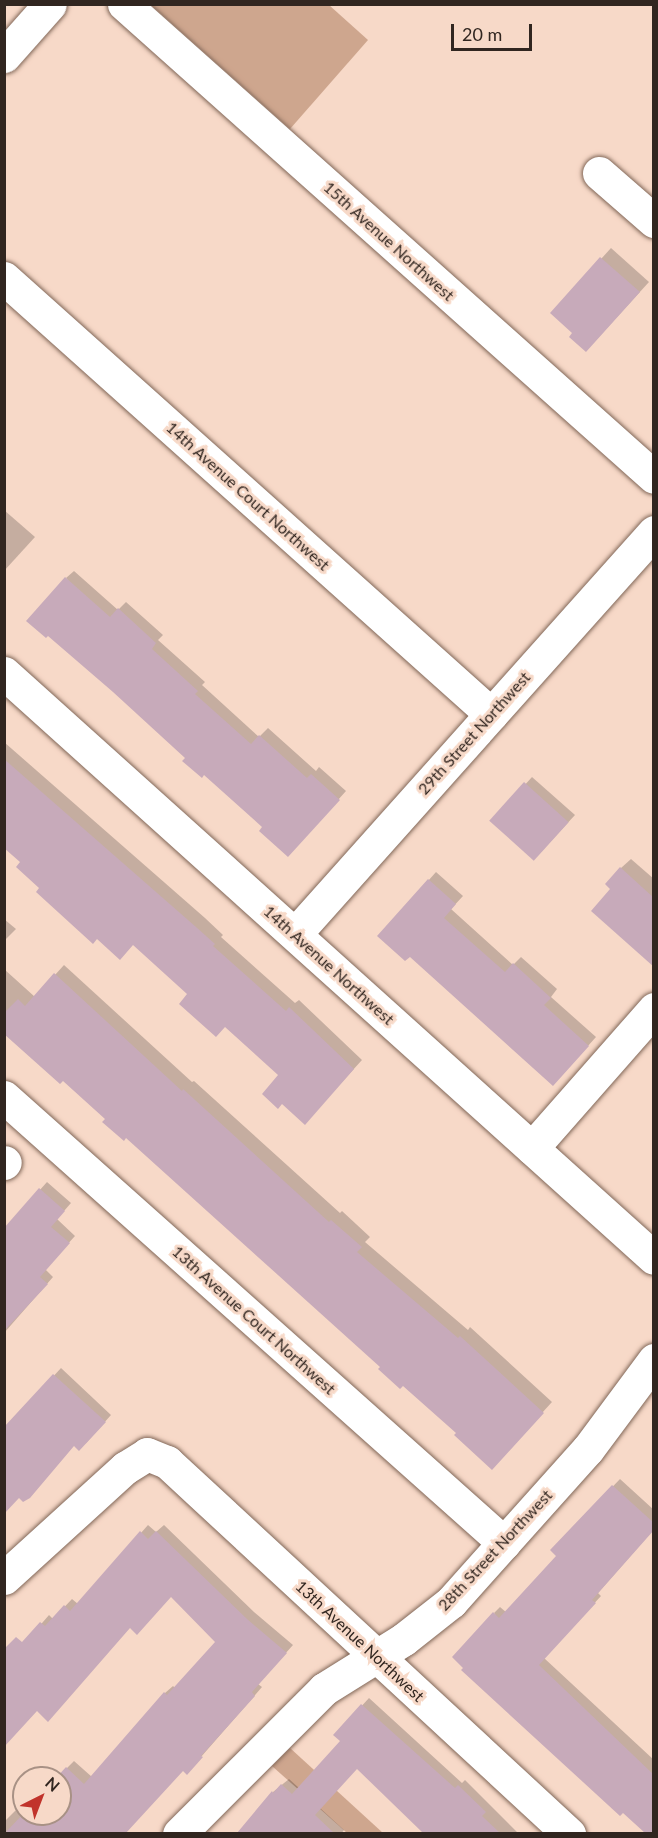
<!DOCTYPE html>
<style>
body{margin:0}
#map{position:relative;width:658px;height:1838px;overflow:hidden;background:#f7d9c8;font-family:Lato,sans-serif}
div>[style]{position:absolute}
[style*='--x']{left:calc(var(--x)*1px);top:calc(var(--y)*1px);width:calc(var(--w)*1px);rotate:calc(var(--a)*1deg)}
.green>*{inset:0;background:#cea68e}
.shadow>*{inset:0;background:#0003}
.building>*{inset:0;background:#c7aaba;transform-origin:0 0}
.roads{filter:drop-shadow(0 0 2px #816758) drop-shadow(0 0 2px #816758)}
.minor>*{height:33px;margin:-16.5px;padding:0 16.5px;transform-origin:16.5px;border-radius:16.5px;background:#fff}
span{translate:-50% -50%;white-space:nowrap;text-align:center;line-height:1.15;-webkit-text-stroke:6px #f7d9c8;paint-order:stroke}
.street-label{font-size:16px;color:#312620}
.frame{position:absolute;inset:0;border:6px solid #312620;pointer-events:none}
.north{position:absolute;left:12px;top:1766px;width:60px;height:60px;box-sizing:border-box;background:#f7d9c8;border:2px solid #a89185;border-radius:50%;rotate:42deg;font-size:16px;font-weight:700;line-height:24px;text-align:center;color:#312620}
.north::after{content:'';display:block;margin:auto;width:21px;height:27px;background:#c1332b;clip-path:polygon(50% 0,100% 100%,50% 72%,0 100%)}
.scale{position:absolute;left:451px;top:24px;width:81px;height:27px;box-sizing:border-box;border:3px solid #312620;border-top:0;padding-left:8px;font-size:18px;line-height:21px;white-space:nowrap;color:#312620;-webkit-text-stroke:4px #f7d9c8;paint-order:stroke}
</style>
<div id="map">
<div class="green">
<div style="clip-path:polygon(151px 5px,329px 5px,368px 40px,290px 129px)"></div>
<div style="clip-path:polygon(290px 1748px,383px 1833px,347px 1833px,272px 1766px)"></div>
</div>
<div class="shadow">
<div style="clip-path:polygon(611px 248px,649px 282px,596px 340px,574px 333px,552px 313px)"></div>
<div style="clip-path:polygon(4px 510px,35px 537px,4px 571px)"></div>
<div style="clip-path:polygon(74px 571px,118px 610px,126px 602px,163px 635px,158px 640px,205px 682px,202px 685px,259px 737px,268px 728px,316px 771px,319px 767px,346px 791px,296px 847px,264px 827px,66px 578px)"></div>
<div style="clip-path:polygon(4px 742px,205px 918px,223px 935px,221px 937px,295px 1003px,299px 1000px,362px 1060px,313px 1114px,280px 1075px,133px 944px,42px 888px,22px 862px,4px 846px)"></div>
<div style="clip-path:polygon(532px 777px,575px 815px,541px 852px,492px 821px)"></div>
<div style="clip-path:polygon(631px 859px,654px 879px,654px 949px,613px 889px,621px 868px)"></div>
<div style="clip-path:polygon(436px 872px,463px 896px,451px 909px,513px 965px,521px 957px,557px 989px,551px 997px,596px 1037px,561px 1076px,410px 955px,379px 936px)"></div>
<div style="clip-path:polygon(4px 919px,16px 929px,4px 941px)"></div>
<div style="clip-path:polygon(64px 965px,192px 1082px,194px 1081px,340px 1213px,342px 1211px,370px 1237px,365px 1242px,468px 1330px,470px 1327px,552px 1402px,501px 1458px,458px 1433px,382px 1367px,4px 1022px,4px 969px,35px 997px)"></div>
<div style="clip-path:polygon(47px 1182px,71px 1203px,57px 1219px,75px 1236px,45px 1269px,53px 1277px,5px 1332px,4px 1230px)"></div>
<div style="clip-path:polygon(61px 1368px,111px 1415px,86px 1443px,74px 1445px,20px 1496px,4px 1430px)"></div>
<div style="clip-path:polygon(620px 1479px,654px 1510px,654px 1529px,598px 1593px,601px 1596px,544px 1658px,654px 1760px,654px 1834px,647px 1834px,623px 1811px,494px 1613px,500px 1607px,507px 1613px,559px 1556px,552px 1550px)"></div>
<div style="clip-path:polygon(148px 1525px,156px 1532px,164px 1525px,254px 1612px,293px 1645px,258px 1684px,262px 1687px,187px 1773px,183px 1770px,128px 1808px,104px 1834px,4px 1834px,4px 1822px,22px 1804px,24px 1814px,60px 1814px,60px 1778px,58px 1778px,67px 1768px,74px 1761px,92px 1777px,165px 1693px,173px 1686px,175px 1688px,218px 1642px,171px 1595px,130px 1627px,37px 1710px,4px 1667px,49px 1615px,53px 1619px,72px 1599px,78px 1604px)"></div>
<div style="clip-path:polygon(369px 1698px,462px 1783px,465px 1780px,519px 1834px,427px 1834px,357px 1767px,320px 1808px,344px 1830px,341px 1834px,238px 1834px,273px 1792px,289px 1779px,299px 1788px,342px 1741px,335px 1735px)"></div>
</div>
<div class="building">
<div style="clip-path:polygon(600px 257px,640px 292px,586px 352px,569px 337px,572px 333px,550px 313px)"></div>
<div style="clip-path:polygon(65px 577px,110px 617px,118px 608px,156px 643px,152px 649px,198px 691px,195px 694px,251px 744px,259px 735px,307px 778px,311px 774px,340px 800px,288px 857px,259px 831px,262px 827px,204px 775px,202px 778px,182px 761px,185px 758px,113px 692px,48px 636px,46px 638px,26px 621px)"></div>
<div style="clip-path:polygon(4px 759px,196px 927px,215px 944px,213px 946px,286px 1011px,289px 1007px,354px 1069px,305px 1125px,282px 1104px,278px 1109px,262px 1094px,278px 1075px,225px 1027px,216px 1037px,179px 1004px,187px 994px,133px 945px,120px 960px,97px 939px,93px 944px,36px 892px,39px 888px,16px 867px,20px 862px,4px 848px)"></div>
<div style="left:524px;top:782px;width:60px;height:52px;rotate:42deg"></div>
<div style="clip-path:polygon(620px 867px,654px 898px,654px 967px,591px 911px,610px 889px,605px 884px)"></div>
<div style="clip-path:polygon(428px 879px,456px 904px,444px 918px,505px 972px,513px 963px,551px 998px,544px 1005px,589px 1046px,553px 1086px,410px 957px,405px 961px,377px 936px)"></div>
<div style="clip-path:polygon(54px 973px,182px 1091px,183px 1089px,329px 1222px,331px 1220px,362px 1247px,357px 1252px,458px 1338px,460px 1336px,544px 1413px,492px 1470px,454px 1435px,456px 1433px,403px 1386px,400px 1389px,378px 1369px,380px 1367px,126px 1138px,124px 1141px,102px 1122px,105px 1119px,63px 1081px,60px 1084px,4px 1034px,4px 1013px,18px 999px,25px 1006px)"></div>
<div style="clip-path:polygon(39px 1188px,65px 1211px,51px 1227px,70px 1243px,40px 1277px,48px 1284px,4px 1331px,4px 1228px)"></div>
<div style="clip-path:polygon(53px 1374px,106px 1422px,79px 1451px,74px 1446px,30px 1498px,23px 1502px,19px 1498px,4px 1514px,4px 1427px)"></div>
<div style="clip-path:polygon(612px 1485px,654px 1523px,654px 1530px,592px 1600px,596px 1603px,539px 1665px,654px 1775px,654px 1833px,645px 1833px,623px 1813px,620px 1816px,461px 1670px,463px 1668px,452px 1657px,493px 1612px,499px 1618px,556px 1556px,550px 1550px)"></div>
<div style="clip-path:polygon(140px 1531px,148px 1539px,156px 1531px,247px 1619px,287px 1653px,252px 1692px,255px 1696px,201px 1756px,203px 1757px,187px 1775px,183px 1771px,126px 1833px,5px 1833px,24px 1813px,60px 1814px,60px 1778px,56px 1778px,66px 1767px,84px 1784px,164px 1692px,167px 1695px,215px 1642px,171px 1597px,137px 1635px,130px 1628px,48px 1722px,37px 1711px,4px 1747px,4px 1649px,16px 1637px,22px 1642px,40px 1622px,45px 1626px,64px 1605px,70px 1611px)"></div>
<div style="clip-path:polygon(361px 1704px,455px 1788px,458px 1785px,486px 1812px,482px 1816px,500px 1833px,423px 1833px,357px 1769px,315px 1815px,334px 1833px,237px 1833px,272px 1791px,273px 1793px,281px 1784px,292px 1794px,340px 1741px,333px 1735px)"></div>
</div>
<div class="roads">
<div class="minor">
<div style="--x:124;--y:4;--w:710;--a:41.75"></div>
<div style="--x:4;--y:56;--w:69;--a:-48.5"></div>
<div style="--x:599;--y:173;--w:73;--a:41.1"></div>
<div style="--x:4;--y:278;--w:654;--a:41.84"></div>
<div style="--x:4;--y:673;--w:874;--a:41.99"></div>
<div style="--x:295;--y:934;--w:539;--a:-48.23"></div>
<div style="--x:4;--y:1097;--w:670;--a:41.73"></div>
<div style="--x:532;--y:1148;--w:185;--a:-48.7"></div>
<div style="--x:4;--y:1163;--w:1;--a:-45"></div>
<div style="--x:4;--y:1578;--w:164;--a:-42.3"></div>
<div style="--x:125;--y:1468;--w:26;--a:-32"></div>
<div style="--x:147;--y:1454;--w:22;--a:22"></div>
<div style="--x:167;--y:1462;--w:548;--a:42.78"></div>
<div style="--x:179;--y:1834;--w:205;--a:-45"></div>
<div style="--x:324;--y:1689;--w:94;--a:-32"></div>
<div style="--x:404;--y:1639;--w:60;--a:-38.2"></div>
<div style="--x:451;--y:1602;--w:205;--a:-48.2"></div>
<div style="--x:588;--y:1449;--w:111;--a:-53.4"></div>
</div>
</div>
<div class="street-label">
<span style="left:389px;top:241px;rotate:42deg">15th Avenue Northwest</span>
<span style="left:248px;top:496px;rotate:42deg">14th Avenue Court Northwest</span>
<span style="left:474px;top:733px;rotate:-48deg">29th Street Northwest</span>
<span style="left:329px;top:965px;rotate:42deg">14th Avenue Northwest</span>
<span style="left:254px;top:1320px;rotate:42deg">13th Avenue Court Northwest</span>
<span style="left:495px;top:1550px;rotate:-47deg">28th Street Northwest</span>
<span style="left:360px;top:1641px;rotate:43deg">13th Avenue Northwest</span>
</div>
<div class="frame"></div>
<div class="north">N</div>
<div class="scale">20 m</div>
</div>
